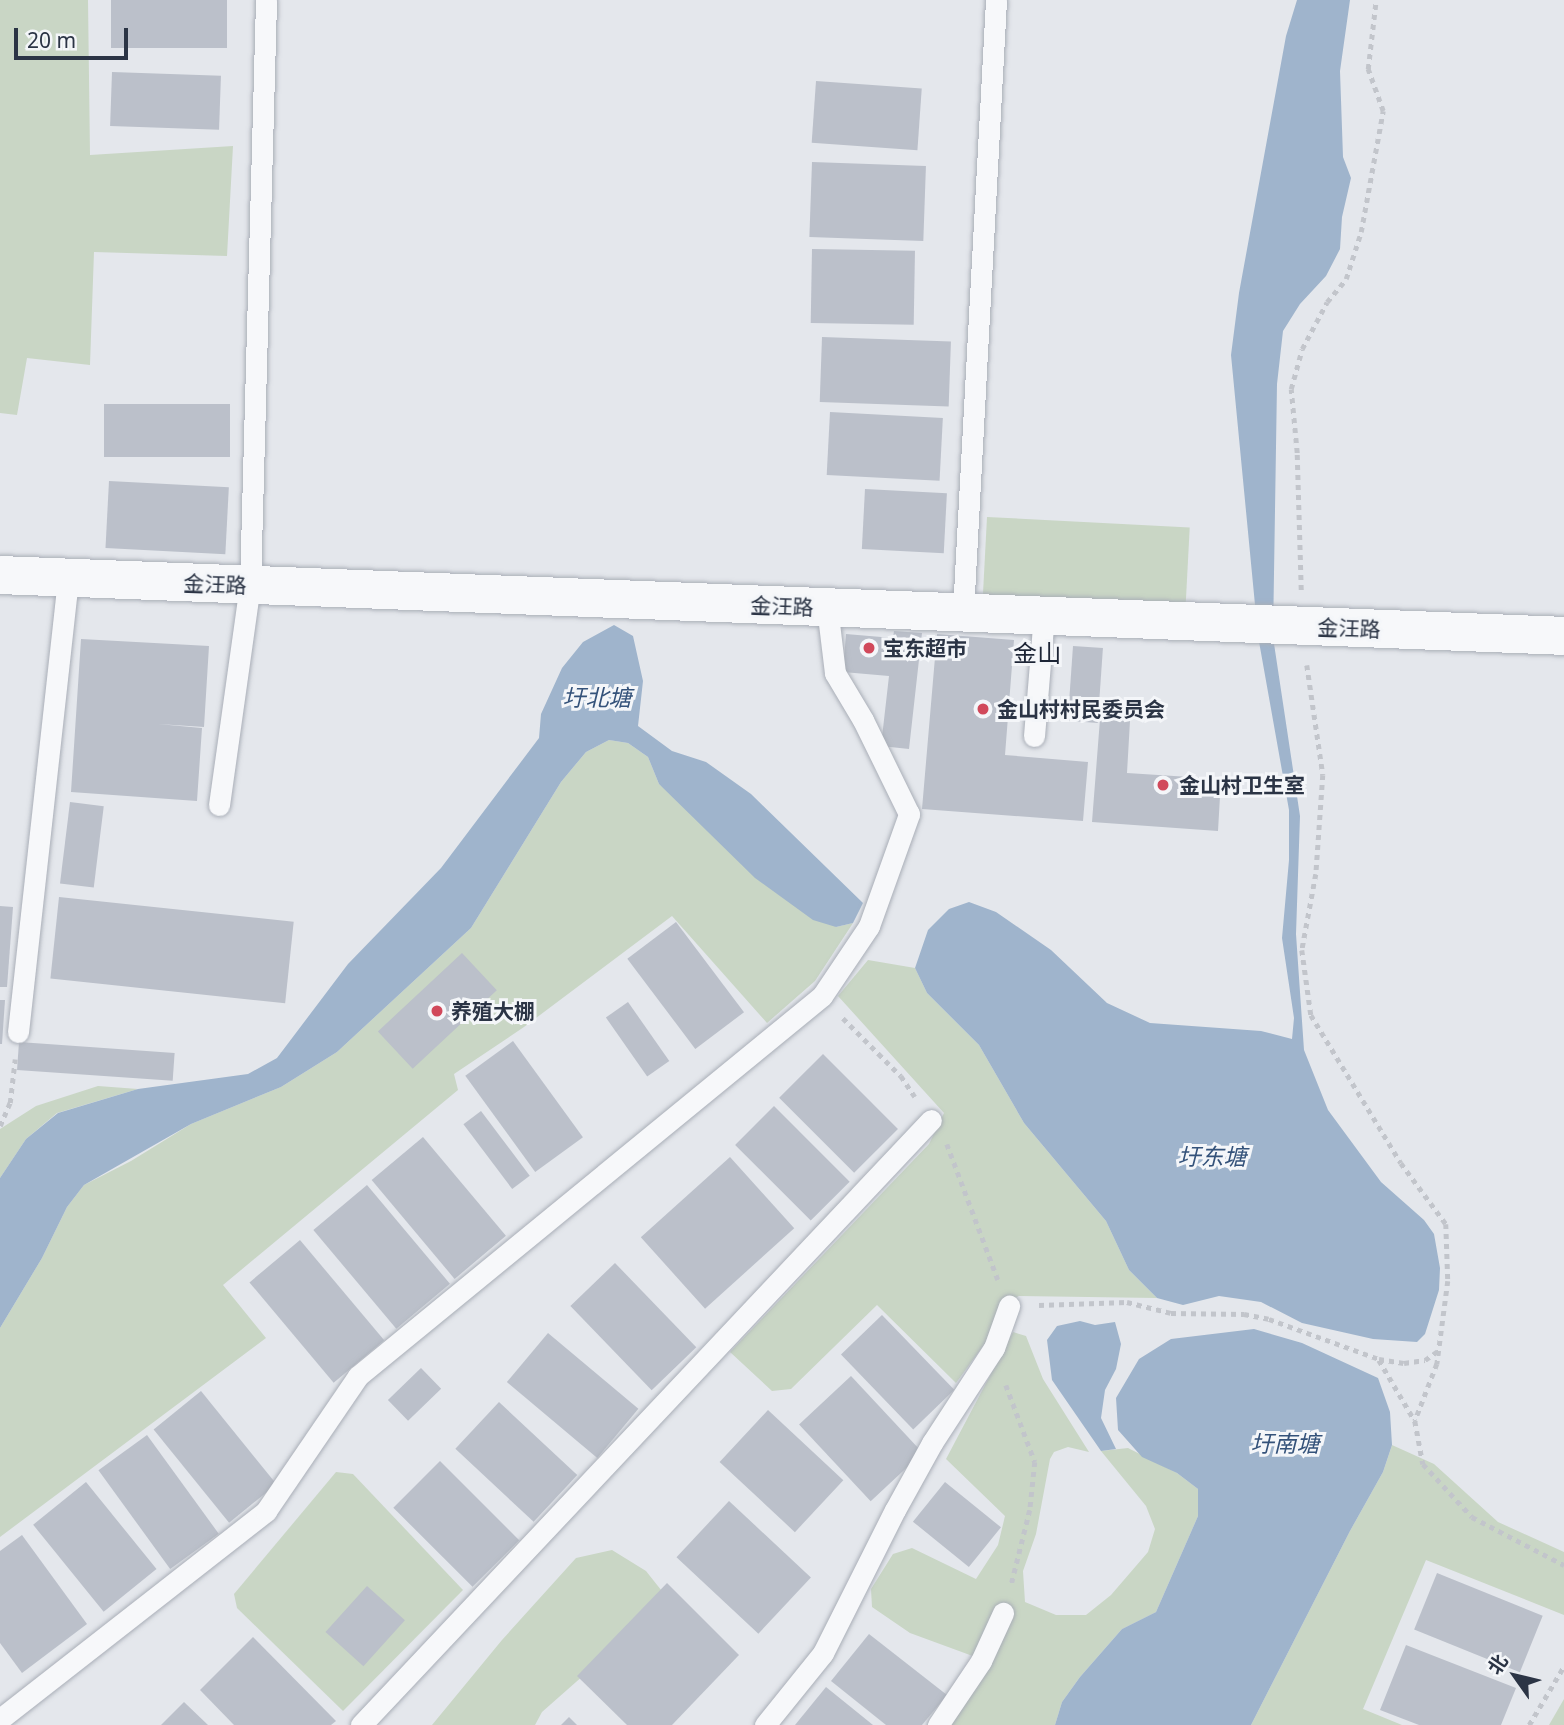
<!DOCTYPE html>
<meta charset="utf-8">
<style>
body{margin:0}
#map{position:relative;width:1564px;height:1725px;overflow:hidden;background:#e4e7ec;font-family:"Noto Sans","Noto Sans SC",sans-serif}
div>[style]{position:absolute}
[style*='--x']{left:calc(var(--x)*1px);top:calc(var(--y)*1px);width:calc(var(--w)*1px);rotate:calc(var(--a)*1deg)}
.green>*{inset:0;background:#c9d6c5;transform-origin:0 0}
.water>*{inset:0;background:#9fb4cc}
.building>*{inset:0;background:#bbc0ca;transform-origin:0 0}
.path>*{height:4.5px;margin-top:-2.25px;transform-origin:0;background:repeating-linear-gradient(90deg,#c2c5cb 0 5px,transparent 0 10px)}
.roads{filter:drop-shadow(0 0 2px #a9aeb7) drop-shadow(0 0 2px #a9aeb7)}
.service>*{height:21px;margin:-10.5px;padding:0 10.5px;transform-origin:10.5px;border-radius:10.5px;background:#f7f8fa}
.minor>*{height:38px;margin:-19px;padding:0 19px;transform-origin:19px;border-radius:19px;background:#f7f8fa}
.dots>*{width:19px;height:19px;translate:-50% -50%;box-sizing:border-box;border:4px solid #f4f6f9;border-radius:50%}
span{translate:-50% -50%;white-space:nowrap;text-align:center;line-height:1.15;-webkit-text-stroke:6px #f4f6f9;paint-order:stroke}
.street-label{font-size:21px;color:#2b3445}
.poi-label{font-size:21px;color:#2b3445;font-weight:700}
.left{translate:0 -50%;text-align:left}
.water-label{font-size:23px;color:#34527a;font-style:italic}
.quarter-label{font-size:24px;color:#1d2536}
.north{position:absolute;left:1480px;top:1641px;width:70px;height:70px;-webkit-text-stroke:5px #f4f6f9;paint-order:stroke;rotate:304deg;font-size:19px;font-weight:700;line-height:28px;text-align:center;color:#2b3445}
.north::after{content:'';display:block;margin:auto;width:24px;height:32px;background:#2b3445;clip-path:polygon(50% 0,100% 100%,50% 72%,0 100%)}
.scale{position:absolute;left:14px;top:28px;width:114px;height:32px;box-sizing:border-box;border:4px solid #2b3445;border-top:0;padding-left:9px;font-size:21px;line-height:24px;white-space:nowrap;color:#2b3445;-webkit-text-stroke:5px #f4f6f9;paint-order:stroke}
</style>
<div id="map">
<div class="green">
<div style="clip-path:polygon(0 0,88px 0,90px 155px,233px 146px,227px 256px,94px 252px,90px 365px,27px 358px,17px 415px,0 413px)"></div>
<div style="left:987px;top:517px;width:203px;height:81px;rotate:3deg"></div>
<div style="clip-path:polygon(609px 740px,628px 743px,648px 757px,659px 784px,836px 927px,853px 923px,815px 981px,767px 1023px,672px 916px,524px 1027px,454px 1074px,458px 1090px,223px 1285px,266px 1338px,0 1537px,0 1328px,42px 1258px,67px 1207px,84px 1185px,131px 1161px,191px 1124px,281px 1087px,337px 1052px,471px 928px,561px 782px,586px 752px)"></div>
<div style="clip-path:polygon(868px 960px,915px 968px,927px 993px,979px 1045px,1024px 1123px,1106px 1221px,1129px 1270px,1157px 1298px,1019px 1296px,1001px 1305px,986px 1342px,956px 1383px,877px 1305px,791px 1389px,772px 1391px,730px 1352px,929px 1144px,944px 1113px,838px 996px)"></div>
<div style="clip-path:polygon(98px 1086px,138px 1089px,57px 1113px,26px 1139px,0 1178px,0 1129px,36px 1106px)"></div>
<div style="clip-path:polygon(1013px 1332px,1026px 1336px,1043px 1379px,1089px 1452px,1068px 1447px,1054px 1452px,1050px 1459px,1036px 1534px,1023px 1571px,1025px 1602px,1056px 1615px,1086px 1615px,1111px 1595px,1148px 1552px,1155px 1529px,1146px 1506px,1101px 1451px,1128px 1448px,1177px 1473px,1198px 1489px,1198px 1516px,1156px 1612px,1122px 1629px,1080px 1677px,1062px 1702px,1055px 1725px,946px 1725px,989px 1662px,910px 1633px,872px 1607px,871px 1589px,893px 1554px,912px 1548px,976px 1579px,998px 1545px,1005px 1516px,946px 1459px)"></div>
<div style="clip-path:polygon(1392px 1445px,1434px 1464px,1498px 1522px,1564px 1552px,1564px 1615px,1426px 1560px,1363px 1709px,1402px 1725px,1251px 1725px,1350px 1531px,1383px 1472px)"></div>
<div style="clip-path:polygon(336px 1472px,353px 1474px,463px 1590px,343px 1711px,237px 1608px,234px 1594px)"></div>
<div style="clip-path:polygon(612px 1550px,646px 1571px,669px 1600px,542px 1712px,535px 1725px,432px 1725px,502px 1640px,576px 1558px)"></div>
<div style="clip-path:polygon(1564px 1699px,1564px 1725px,1549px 1725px)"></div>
</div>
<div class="water">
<div style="clip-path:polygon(1297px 0,1350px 0,1340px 71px,1343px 157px,1351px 178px,1342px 217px,1340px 249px,1326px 276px,1300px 304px,1283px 331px,1277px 384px,1273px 637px,1300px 816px,1296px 934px,1304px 1050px,1328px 1110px,1381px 1182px,1424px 1220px,1434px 1234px,1440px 1268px,1439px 1290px,1425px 1334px,1417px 1342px,1373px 1339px,1302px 1323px,1261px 1302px,1219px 1296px,1183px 1305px,1157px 1298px,1129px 1270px,1106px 1221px,1024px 1123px,979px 1045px,927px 993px,915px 968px,928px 930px,949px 909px,969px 902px,996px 912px,1051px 950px,1107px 1003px,1150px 1023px,1261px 1031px,1292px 1039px,1294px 1018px,1282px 938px,1289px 860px,1289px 810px,1258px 636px,1231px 355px,1239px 293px,1286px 36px)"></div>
<div style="clip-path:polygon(614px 625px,633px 636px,643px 681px,638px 726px,672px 751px,706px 762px,751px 794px,863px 903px,853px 923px,836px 927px,813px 920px,755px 878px,659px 784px,648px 757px,628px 743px,609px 740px,586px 752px,561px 782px,471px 928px,337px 1052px,281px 1087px,191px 1124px,84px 1185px,67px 1207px,42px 1258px,0 1328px,0 1178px,26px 1139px,58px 1113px,138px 1089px,248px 1074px,277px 1058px,348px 964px,441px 868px,539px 738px,541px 714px,562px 668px,583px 642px)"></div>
<div style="clip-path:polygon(1080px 1321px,1095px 1325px,1115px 1322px,1121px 1344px,1116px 1369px,1105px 1390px,1101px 1418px,1116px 1449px,1101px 1451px,1052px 1380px,1047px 1340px,1057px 1326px)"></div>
<div style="clip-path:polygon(1254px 1329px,1302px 1343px,1378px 1378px,1390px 1412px,1392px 1445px,1383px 1472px,1350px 1531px,1251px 1725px,1055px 1725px,1062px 1702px,1080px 1677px,1122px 1629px,1156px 1612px,1198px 1516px,1198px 1489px,1177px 1473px,1142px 1457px,1118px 1430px,1116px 1398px,1139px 1359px,1171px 1339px)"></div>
</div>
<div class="building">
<div style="left:111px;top:0;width:116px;height:48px"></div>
<div style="left:112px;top:72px;width:109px;height:54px;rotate:2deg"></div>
<div style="left:816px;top:81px;width:106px;height:62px;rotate:4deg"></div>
<div style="left:812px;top:162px;width:114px;height:75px;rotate:2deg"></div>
<div style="left:812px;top:249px;width:103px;height:74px;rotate:1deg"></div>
<div style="left:822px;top:337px;width:129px;height:65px;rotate:2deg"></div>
<div style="left:230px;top:404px;width:53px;height:126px;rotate:90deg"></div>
<div style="left:830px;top:412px;width:113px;height:63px;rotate:3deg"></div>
<div style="left:109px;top:481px;width:120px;height:67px;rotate:3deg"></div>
<div style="left:865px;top:489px;width:82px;height:60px;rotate:3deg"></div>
<div style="clip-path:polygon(894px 631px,922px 633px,909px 749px,881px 746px,889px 676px,843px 672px,846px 634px,893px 638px)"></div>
<div style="clip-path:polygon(937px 634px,1014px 640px,1005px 755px,1088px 762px,1083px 821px,922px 809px)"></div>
<div style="clip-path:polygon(81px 639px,209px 646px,204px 727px,158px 724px,202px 728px,197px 801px,71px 792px)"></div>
<div style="left:1073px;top:646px;width:30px;height:75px;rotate:4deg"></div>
<div style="clip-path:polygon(1100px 719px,1130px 721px,1127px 773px,1221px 779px,1218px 831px,1092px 822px)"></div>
<div style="left:70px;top:802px;width:34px;height:82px;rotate:7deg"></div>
<div style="left:59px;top:897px;width:236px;height:82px;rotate:6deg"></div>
<div style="clip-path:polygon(0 906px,13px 907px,7px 987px,0 987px)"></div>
<div style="left:676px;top:922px;width:113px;height:61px;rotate:53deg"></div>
<div style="left:462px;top:953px;width:51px;height:115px;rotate:47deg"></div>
<div style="clip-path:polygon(0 1000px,5px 1000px,2px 1044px,0 1044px)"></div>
<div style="left:628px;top:1002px;width:72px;height:27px;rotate:55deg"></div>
<div style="left:513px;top:1041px;width:119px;height:59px;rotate:54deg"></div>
<div style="left:19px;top:1042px;width:156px;height:28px;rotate:4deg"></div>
<div style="left:823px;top:1054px;width:106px;height:62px;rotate:45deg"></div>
<div style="left:774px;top:1106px;width:107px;height:55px;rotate:45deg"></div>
<div style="left:481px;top:1111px;width:81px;height:22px;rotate:53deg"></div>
<div style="left:423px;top:1137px;width:129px;height:67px;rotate:50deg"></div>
<div style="left:730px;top:1157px;width:96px;height:120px;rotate:48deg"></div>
<div style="left:367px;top:1185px;width:129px;height:70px;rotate:50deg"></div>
<div style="left:300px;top:1240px;width:131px;height:66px;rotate:50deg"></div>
<div style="left:615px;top:1263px;width:117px;height:62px;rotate:46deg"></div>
<div style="left:882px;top:1315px;width:104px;height:57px;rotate:46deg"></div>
<div style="left:548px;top:1333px;width:118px;height:64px;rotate:40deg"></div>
<div style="left:421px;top:1368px;width:29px;height:46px;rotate:46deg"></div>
<div style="left:851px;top:1376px;width:105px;height:71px;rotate:47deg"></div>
<div style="left:201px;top:1391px;width:120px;height:61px;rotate:51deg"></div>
<div style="left:499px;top:1402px;width:107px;height:64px;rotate:43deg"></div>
<div style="left:768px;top:1410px;width:103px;height:71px;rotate:43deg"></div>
<div style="left:147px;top:1435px;width:122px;height:60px;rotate:54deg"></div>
<div style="left:440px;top:1461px;width:112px;height:66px;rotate:45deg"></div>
<div style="left:86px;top:1482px;width:112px;height:68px;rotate:51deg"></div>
<div style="left:945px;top:1482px;width:72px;height:51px;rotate:39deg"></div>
<div style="left:729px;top:1501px;width:112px;height:77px;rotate:43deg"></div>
<div style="clip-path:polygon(22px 1535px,87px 1624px,22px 1673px,0 1643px,0 1551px)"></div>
<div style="left:1437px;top:1573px;width:114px;height:61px;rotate:22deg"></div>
<div style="clip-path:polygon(667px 1583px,739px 1655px,672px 1725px,627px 1725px,577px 1676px)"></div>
<div style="left:367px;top:1586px;width:51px;height:62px;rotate:42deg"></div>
<div style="clip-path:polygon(869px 1634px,947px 1695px,922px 1725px,886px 1725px,831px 1681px)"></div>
<div style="clip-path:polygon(253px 1637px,336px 1721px,331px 1725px,234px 1725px,200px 1690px)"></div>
<div style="clip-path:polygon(1406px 1645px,1516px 1688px,1501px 1725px,1419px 1725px,1380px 1710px)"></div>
<div style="clip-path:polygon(826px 1687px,873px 1725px,795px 1725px)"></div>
<div style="clip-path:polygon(184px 1702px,208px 1725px,161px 1725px)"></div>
<div style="clip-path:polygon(569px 1717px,577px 1725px,561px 1725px)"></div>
</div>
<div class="path">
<div style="--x:1301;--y:590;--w:137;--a:-91.7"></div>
<div style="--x:1297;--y:453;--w:64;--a:-95.4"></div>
<div style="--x:1291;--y:389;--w:41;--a:-74.6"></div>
<div style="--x:1302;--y:349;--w:53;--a:-62"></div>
<div style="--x:1327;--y:302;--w:30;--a:-50"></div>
<div style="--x:1346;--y:279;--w:49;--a:-72.3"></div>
<div style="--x:1361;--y:232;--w:123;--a:-79.7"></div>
<div style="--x:1383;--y:111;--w:45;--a:-109.7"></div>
<div style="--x:1368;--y:69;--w:69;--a:-83.4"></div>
<div style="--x:1307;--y:665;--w:111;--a:81.7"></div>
<div style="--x:1323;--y:775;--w:99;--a:94"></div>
<div style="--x:1316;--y:874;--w:77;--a:100.4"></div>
<div style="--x:1302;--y:950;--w:66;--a:82.1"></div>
<div style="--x:1311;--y:1015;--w:173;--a:58.7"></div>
<div style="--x:1401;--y:1163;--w:76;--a:53.6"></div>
<div style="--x:1446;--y:1224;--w:57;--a:88"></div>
<div style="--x:1448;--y:1281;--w:84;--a:97.5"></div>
<div style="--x:1437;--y:1364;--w:61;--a:111.1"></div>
<div style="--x:1415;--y:1421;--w:44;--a:79.5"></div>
<div style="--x:1423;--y:1464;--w:72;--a:47.2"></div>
<div style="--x:1472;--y:1517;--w:104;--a:27.6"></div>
<div style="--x:843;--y:1018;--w:82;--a:45"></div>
<div style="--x:901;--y:1076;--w:25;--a:56"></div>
<div style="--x:0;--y:1126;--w:25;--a:-67"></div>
<div style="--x:10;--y:1103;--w:44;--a:-83.5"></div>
<div style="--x:947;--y:1144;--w:145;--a:69.4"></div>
<div style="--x:1039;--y:1305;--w:88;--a:-2"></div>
<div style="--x:1127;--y:1302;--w:45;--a:14"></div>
<div style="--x:1171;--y:1313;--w:73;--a:0.8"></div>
<div style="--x:1244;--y:1314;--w:25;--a:11"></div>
<div style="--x:1269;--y:1319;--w:117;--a:20"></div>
<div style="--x:1379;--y:1359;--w:25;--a:9"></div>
<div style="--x:1404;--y:1363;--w:21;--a:-8"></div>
<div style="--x:1425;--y:1360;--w:16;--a:-35"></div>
<div style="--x:1379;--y:1360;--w:71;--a:59.5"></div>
<div style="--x:1006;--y:1385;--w:82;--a:69.4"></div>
<div style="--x:1035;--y:1462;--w:48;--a:95.9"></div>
<div style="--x:1030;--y:1510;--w:78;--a:104"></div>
<div style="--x:1529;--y:1725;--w:69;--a:-59.3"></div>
</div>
<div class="roads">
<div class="service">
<div style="--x:963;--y:612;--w:613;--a:-86.91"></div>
<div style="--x:1034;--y:736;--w:121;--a:-85.3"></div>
<div style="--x:219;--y:805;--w:222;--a:-82"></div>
<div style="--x:250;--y:585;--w:585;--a:-88.43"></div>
<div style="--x:18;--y:1032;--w:457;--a:-83.7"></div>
<div style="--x:0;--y:1719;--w:338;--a:-38"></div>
<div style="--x:266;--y:1511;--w:163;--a:-55.7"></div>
<div style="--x:358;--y:1376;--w:600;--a:-39.32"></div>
<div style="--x:822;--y:996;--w:84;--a:-56.1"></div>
<div style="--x:869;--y:926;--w:119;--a:-70.3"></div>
<div style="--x:909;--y:814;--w:105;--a:-116.1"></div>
<div style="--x:863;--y:720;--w:55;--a:-120.8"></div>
<div style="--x:835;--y:673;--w:66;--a:-96.9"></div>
<div style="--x:361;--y:1725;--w:831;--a:-46.71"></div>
<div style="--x:765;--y:1725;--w:92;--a:-51.1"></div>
<div style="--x:823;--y:1653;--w:160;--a:-63.3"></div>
<div style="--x:895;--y:1510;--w:77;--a:-61.1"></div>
<div style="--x:932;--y:1443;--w:113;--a:-56.9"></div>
<div style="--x:994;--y:1348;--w:45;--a:-70.3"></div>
<div style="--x:938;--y:1725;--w:77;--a:-56.1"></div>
<div style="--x:981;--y:1661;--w:53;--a:-65.4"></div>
</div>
<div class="minor">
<div style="--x:0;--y:575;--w:1565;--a:2.23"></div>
</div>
</div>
<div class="dots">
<div style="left:869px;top:648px;background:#d1495b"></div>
<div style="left:983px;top:709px;background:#d1495b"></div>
<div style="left:1163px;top:785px;background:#d1495b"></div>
<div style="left:437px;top:1011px;background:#d1495b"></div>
</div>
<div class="street-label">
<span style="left:215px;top:584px;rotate:2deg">金汪路</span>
<span style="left:782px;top:606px;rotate:2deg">金汪路</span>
<span style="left:1349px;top:628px;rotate:2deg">金汪路</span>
</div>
<div class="poi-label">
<span class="left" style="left:883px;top:648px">宝东超市</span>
<span class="left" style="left:997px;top:709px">金山村村民委员会</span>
<span class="left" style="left:1179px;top:785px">金山村卫生室</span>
<span class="left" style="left:451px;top:1011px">养殖大棚</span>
</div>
<div class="water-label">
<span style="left:597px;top:697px">圩北塘</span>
<span style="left:1212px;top:1156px">圩东塘</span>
<span style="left:1285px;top:1443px">圩南塘</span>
</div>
<div class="quarter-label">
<span style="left:1037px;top:653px">金山</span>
</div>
<div class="north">北</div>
<div class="scale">20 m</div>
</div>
